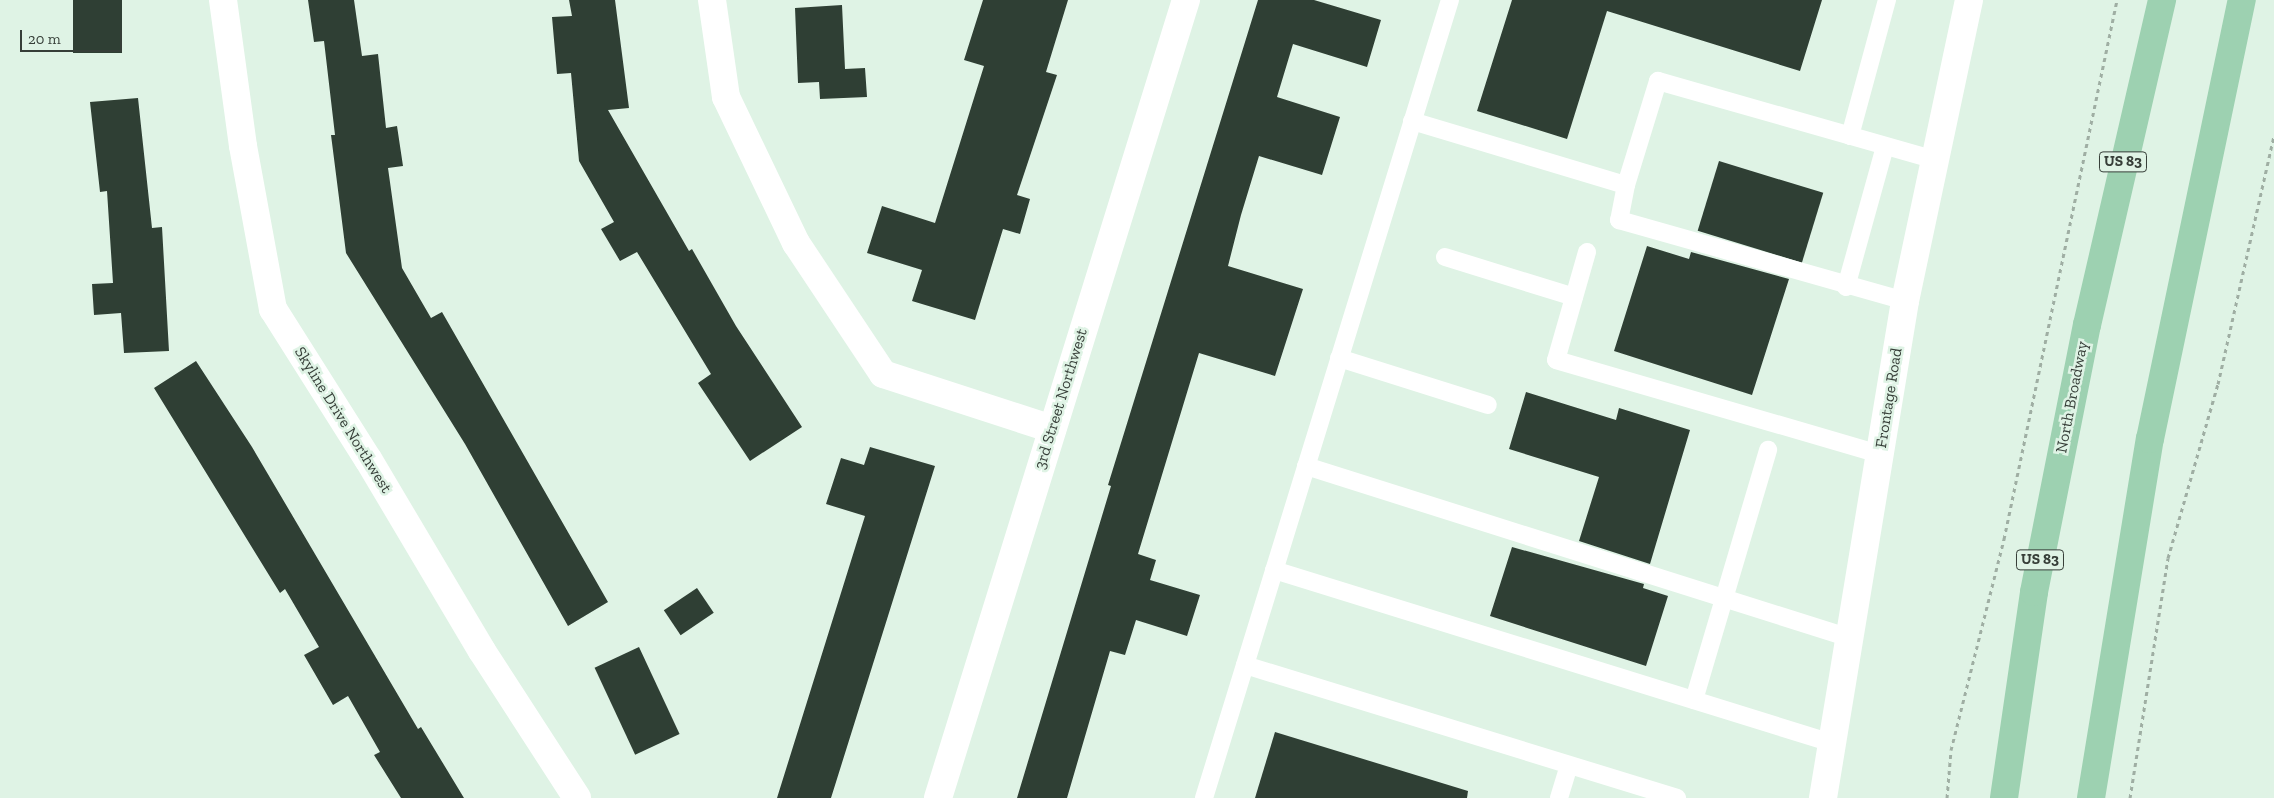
<!DOCTYPE html>
<style>
body{margin:0}
#map{position:relative;width:2274px;height:798px;overflow:hidden;background:#dff3e5;font-family:"Zilla Slab",serif}
div>[style]{position:absolute}
[style*='--x']{left:calc(var(--x)*1px);top:calc(var(--y)*1px);width:calc(var(--w)*1px);rotate:calc(var(--a)*1deg)}
.building>*{inset:0;background:#2f3f34;transform-origin:0 0}
.path>*{height:3px;margin-top:-1.5px;transform-origin:0;background:repeating-linear-gradient(90deg,#9faea3 0 4px,transparent 0 8px)}
.service>*{height:18px;margin:-9px;padding:0 9px;transform-origin:9px;border-radius:9px;background:#fff}
.minor>*{height:28px;margin:-14px;padding:0 14px;transform-origin:14px;border-radius:14px;background:#fff}
.primary>*{height:28px;margin:-14px;padding:0 14px;transform-origin:14px;border-radius:14px;background:#9dd1b1}
span{translate:-50% -50%;white-space:nowrap;text-align:center;line-height:1.15;-webkit-text-stroke:5px #dff3e5;paint-order:stroke}
.shield-label span{padding:1px 4px;background:#dff3e5;border:1px solid;border-radius:4px;-webkit-text-stroke-width:0}
.shield-label{font-size:15px;color:#363e38;font-weight:700}
.street-label{font-size:16px;color:#363e38}
.scale{position:absolute;left:20px;top:30px;width:102px;height:22px;box-sizing:border-box;border:2px solid #363e38;border-top:0;padding-left:6px;font-size:15px;line-height:18px;white-space:nowrap;color:#363e38;-webkit-text-stroke:4px #dff3e5;paint-order:stroke}
</style>
<div id="map">
<div class="building">
<div style="left:73px;top:0;width:49px;height:53px"></div>
<div style="clip-path:polygon(308px 0,354px 0,362px 56px,378px 54px,386px 128px,397px 126px,403px 166px,388px 168px,402px 268px,431px 318px,442px 312px,608px 602px,568px 626px,465px 444px,346px 253px,331px 135px,335px 135px,324px 41px,314px 42px)"></div>
<div style="clip-path:polygon(569px 0,615px 0,629px 108px,608px 110px,689px 251px,692px 249px,736px 326px,802px 427px,750px 461px,698px 383px,711px 374px,637px 252px,620px 261px,601px 229px,614px 222px,579px 161px,571px 73px,557px 74px,552px 17px,572px 16px)"></div>
<div style="clip-path:polygon(983px 0,1068px 0,1046px 72px,1057px 75px,1017px 195px,1030px 199px,1020px 234px,1003px 229px,975px 320px,912px 301px,922px 270px,867px 253px,882px 206px,935px 223px,984px 66px,964px 60px)"></div>
<div style="clip-path:polygon(1258px 0,1314px 0,1381px 20px,1367px 67px,1293px 44px,1277px 97px,1340px 117px,1322px 175px,1259px 156px,1241px 215px,1228px 266px,1303px 289px,1275px 376px,1199px 353px,1138px 554px,1156px 560px,1150px 580px,1200px 595px,1187px 636px,1136px 620px,1125px 655px,1110px 651px,1067px 798px,1017px 798px,1111px 486px,1108px 485px)"></div>
<div style="clip-path:polygon(1512px 0,1822px 0,1800px 71px,1607px 11px,1567px 139px,1477px 111px)"></div>
<div style="clip-path:polygon(842px 5px,845px 69px,865px 68px,867px 97px,820px 99px,819px 82px,798px 83px,795px 8px)"></div>
<div style="clip-path:polygon(138px 98px,152px 228px,162px 227px,169px 351px,124px 353px,121px 313px,94px 315px,92px 284px,113px 283px,107px 191px,100px 192px,90px 102px)"></div>
<div style="left:1719px;top:161px;width:109px;height:73px;rotate:17deg"></div>
<div style="clip-path:polygon(1647px 246px,1689px 259px,1691px 252px,1789px 279px,1752px 395px,1614px 351px)"></div>
<div style="clip-path:polygon(196px 361px,252px 447px,418px 729px,421px 727px,464px 798px,401px 798px,374px 755px,380px 752px,348px 696px,333px 705px,304px 655px,319px 647px,285px 589px,280px 593px,154px 388px)"></div>
<div style="clip-path:polygon(1526px 392px,1616px 420px,1619px 408px,1690px 430px,1650px 564px,1579px 541px,1599px 477px,1509px 449px)"></div>
<div style="clip-path:polygon(870px 447px,935px 466px,831px 798px,777px 798px,865px 516px,826px 504px,841px 458px,864px 465px)"></div>
<div style="clip-path:polygon(1512px 547px,1644px 584px,1643px 588px,1668px 596px,1646px 666px,1490px 616px)"></div>
<div style="left:697px;top:588px;width:30px;height:40px;rotate:56deg"></div>
<div style="left:639px;top:647px;width:96px;height:49px;rotate:65deg"></div>
<div style="clip-path:polygon(1275px 732px,1468px 791px,1467px 798px,1255px 798px)"></div>
</div>
<div class="path">
<div style="--x:1947;--y:798;--w:48;--a:-85.2"></div>
<div style="--x:1951;--y:750;--w:218;--a:-75.9"></div>
<div style="--x:2004;--y:539;--w:551;--a:-78.16"></div>
<div style="--x:2130;--y:798;--w:243;--a:-81"></div>
<div style="--x:2168;--y:558;--w:181;--a:-74"></div>
<div style="--x:2218;--y:384;--w:254;--a:-77.3"></div>
</div>
<div class="service">
<div style="--x:1412;--y:121;--w:223;--a:16.7"></div>
<div style="--x:1626;--y:185;--w:109;--a:-72.9"></div>
<div style="--x:1658;--y:81;--w:288;--a:15.9"></div>
<div style="--x:1850;--y:136;--w:141;--a:-74.8"></div>
<div style="--x:1626;--y:185;--w:36;--a:101"></div>
<div style="--x:1619;--y:220;--w:297;--a:15.8"></div>
<div style="--x:1587;--y:252;--w:112;--a:106"></div>
<div style="--x:1556;--y:360;--w:337;--a:16.2"></div>
<div style="--x:1445;--y:257;--w:135;--a:17.2"></div>
<div style="--x:1846;--y:287;--w:146;--a:-74.5"></div>
<div style="--x:1339;--y:358;--w:156;--a:17.5"></div>
<div style="--x:1306;--y:466;--w:571;--a:17.55"></div>
<div style="--x:1274;--y:570;--w:584;--a:17.23"></div>
<div style="--x:1245;--y:665;--w:452;--a:17.1"></div>
<div style="--x:1694;--y:700;--w:261;--a:-73.5"></div>
<div style="--x:1204;--y:798;--w:835;--a:-72.87"></div>
<div style="--x:1559;--y:798;--w:34;--a:-73"></div>
</div>
<div class="minor">
<div style="--x:223;--y:0;--w:147;--a:82.2"></div>
<div style="--x:243;--y:146;--w:166;--a:79.6"></div>
<div style="--x:273;--y:309;--w:178;--a:57.7"></div>
<div style="--x:368;--y:459;--w:223;--a:59.3"></div>
<div style="--x:482;--y:651;--w:175;--a:57.1"></div>
<div style="--x:712;--y:0;--w:98;--a:81.8"></div>
<div style="--x:726;--y:97;--w:162;--a:64.4"></div>
<div style="--x:796;--y:243;--w:157;--a:56.4"></div>
<div style="--x:883;--y:374;--w:178;--a:18"></div>
<div style="--x:938;--y:798;--w:836;--a:-72.74"></div>
<div style="--x:1823;--y:798;--w:504;--a:-80.63"></div>
<div style="--x:1905;--y:301;--w:308;--a:-78"></div>
</div>
<div class="primary">
<div style="--x:2004;--y:798;--w:208;--a:-81.7"></div>
<div style="--x:2034;--y:592;--w:272;--a:-78.8"></div>
<div style="--x:2087;--y:325;--w:334;--a:-77"></div>
<div style="--x:2091;--y:798;--w:364;--a:-80.7"></div>
<div style="--x:2150;--y:439;--w:449;--a:-78.2"></div>
</div>
<div class="shield-label">
<span style="left:2123px;top:162px">US 83</span>
<span style="left:2040px;top:560px">US 83</span>
</div>
<div class="street-label">
<span style="left:2072px;top:397px;rotate:-79deg">North Broadway</span>
<span style="left:1889px;top:398px;rotate:-81deg">Frontage Road</span>
<span style="left:1061px;top:399px;rotate:-73deg">3rd Street Northwest</span>
<span style="left:343px;top:420px;rotate:58deg">Skyline Drive Northwest</span>
</div>
<div class="scale">20 m</div>
</div>
